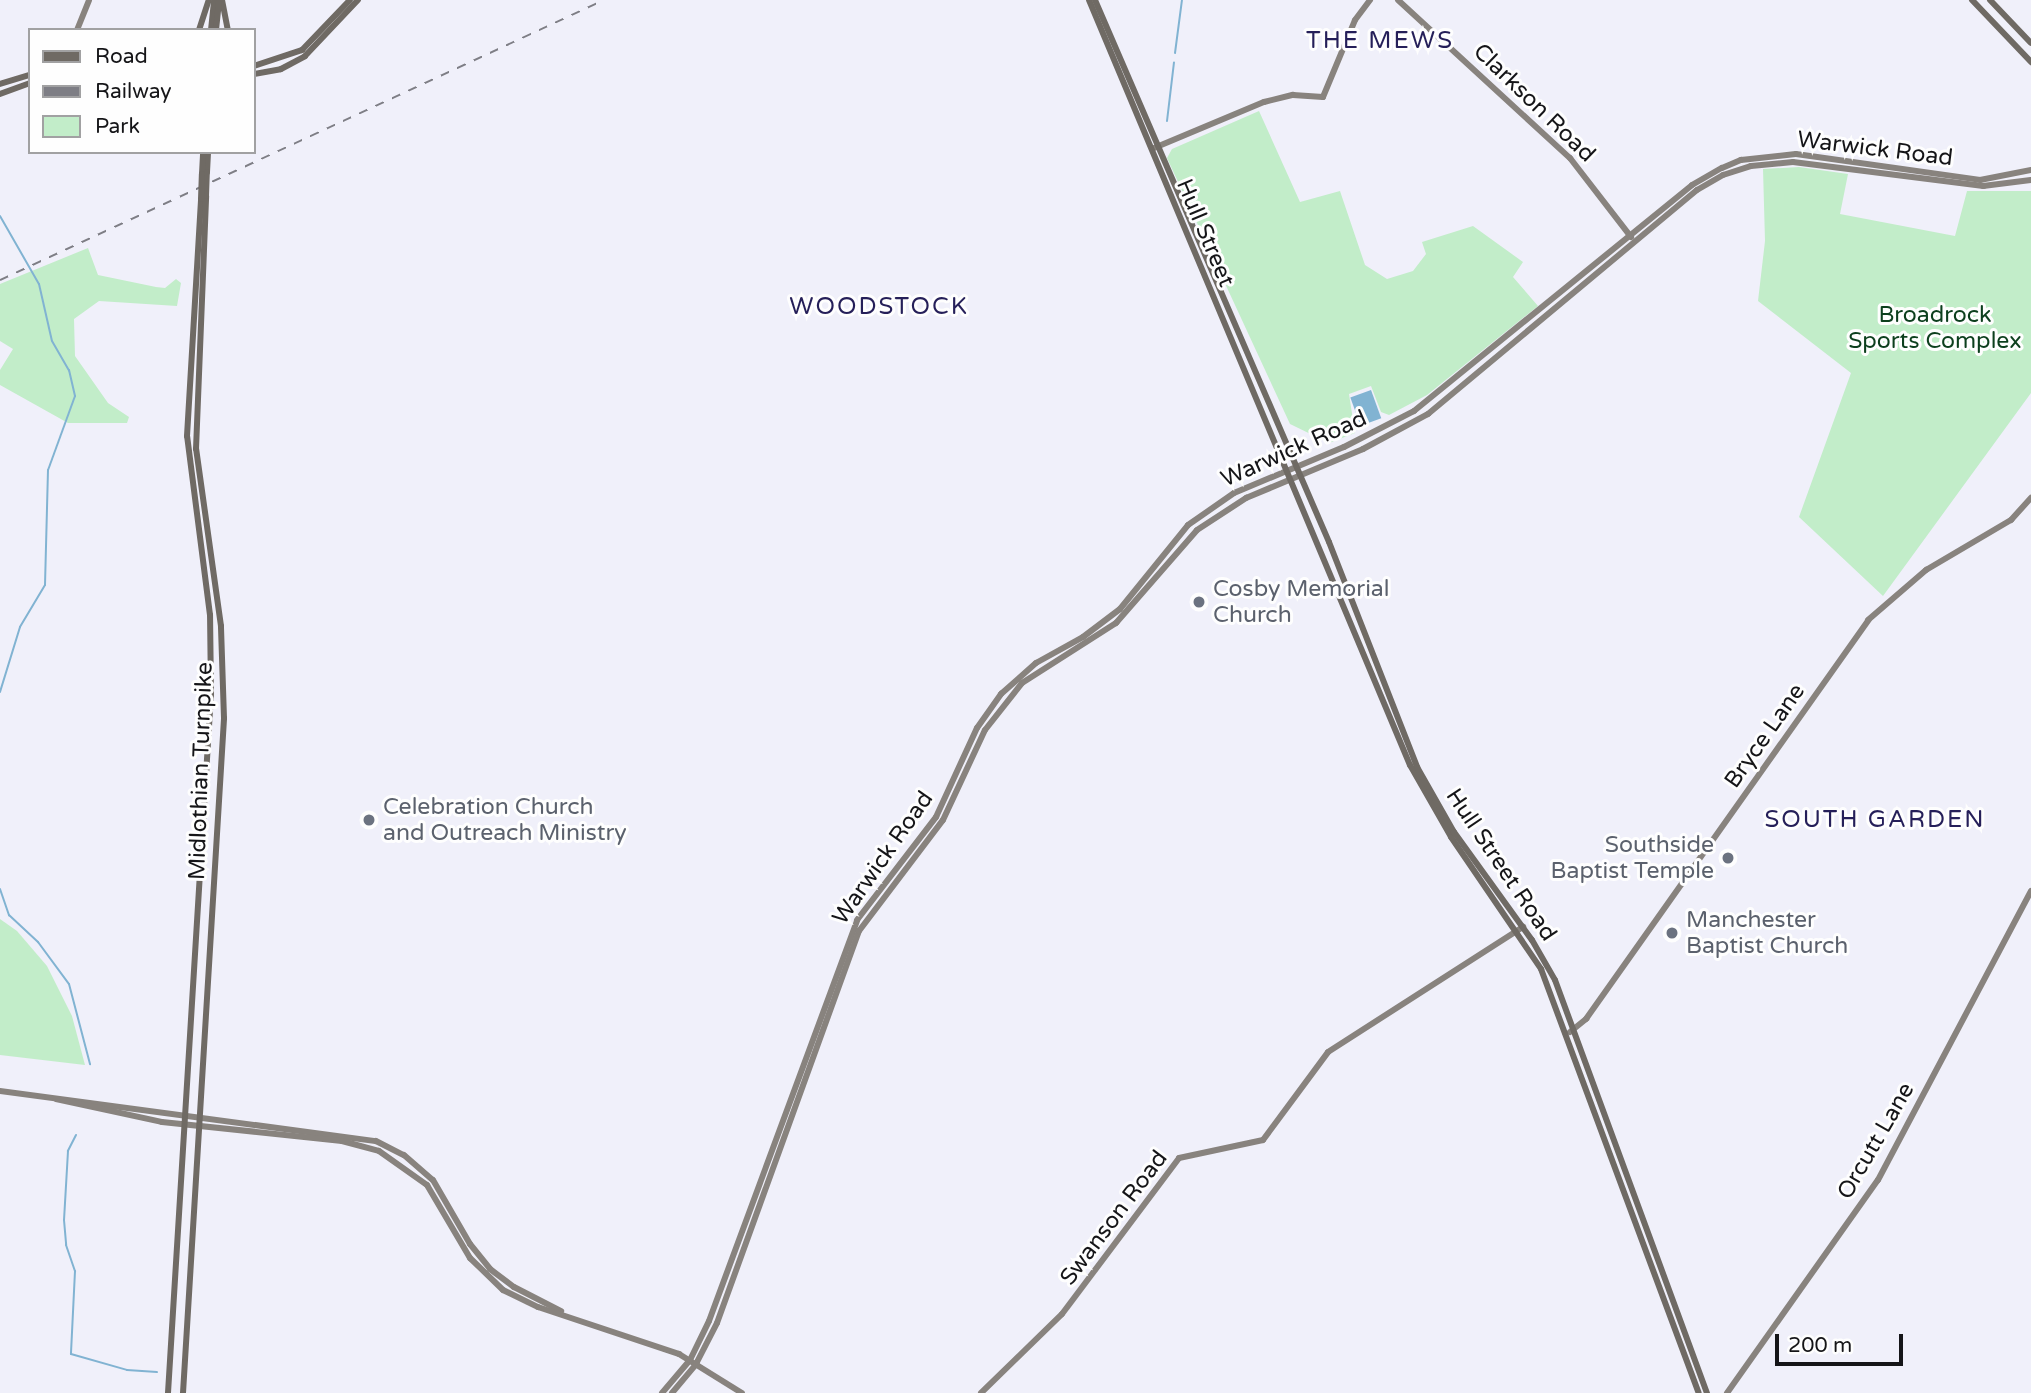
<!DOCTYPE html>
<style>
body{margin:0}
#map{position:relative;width:2031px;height:1393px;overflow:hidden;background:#f0f0fa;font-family:"Varela Round",sans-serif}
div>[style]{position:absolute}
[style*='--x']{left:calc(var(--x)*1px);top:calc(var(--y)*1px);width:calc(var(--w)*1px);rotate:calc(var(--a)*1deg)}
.green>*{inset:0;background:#c2edc9}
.water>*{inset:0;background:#81b3d2;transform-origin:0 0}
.stream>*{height:2px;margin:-1px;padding:0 1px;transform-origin:1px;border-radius:1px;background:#81b3d2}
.secondary>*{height:6px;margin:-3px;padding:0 3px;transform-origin:3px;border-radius:3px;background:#88837e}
.primary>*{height:6px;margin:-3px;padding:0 3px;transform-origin:3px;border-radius:3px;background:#6f6a64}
.rail>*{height:2px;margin-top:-1px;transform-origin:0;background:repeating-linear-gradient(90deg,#7e7e85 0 9px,transparent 0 18px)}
.primary-bridge>*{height:6px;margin:-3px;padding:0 3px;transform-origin:3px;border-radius:3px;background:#6f6a64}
.dots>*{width:19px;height:19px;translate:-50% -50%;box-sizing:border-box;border:4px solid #fefefe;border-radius:50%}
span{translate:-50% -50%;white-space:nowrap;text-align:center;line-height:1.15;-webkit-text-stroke:6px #fefefe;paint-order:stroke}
.street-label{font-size:23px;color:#151518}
.park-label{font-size:23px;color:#0c3f1d}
.worship-label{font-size:23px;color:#5b616d}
.left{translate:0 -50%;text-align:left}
.right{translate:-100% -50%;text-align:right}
.neighbourhood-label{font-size:24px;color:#251f59;letter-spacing:2px}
.legend{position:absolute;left:28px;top:28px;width:228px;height:126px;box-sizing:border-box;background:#fefefe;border:2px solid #a1a1a2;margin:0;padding:9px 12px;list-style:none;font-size:21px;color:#151518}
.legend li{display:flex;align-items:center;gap:14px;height:35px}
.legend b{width:35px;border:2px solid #a1a1a2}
.scale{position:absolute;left:1775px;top:1334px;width:128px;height:32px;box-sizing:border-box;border:4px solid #151518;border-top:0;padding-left:9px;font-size:21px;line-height:24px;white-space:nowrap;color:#151518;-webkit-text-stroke:5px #fefefe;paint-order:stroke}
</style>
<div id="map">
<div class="green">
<div style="clip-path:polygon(1259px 111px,1300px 202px,1340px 191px,1365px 265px,1387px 279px,1413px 271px,1426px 254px,1422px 242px,1473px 226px,1523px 262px,1513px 277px,1538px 306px,1427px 395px,1389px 415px,1381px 412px,1371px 386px,1349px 394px,1355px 433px,1329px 443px,1290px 424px,1167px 158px,1172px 149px)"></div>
<div style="clip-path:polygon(1799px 167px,1848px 174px,1840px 214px,1955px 236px,1967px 191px,2031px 191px,2031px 393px,1883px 596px,1799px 517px,1851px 373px,1758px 301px,1765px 241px,1763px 169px)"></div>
<div style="clip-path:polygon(88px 248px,98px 275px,156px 287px,165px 288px,176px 279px,181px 283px,177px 306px,99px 301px,74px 319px,75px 356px,108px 403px,129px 417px,127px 423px,68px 423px,0 385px,0 370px,13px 349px,0 341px,0 284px)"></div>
<div style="clip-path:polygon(0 919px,17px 931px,47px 966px,72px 1016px,85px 1065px,0 1055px)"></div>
</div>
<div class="water">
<div style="left:1371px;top:390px;width:30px;height:22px;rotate:70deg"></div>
</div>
<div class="stream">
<div style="--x:1175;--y:53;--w:53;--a:-82.5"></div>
<div style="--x:1167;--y:121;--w:59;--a:-83.2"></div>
<div style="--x:0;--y:216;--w:78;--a:60.2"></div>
<div style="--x:39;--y:284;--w:58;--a:77.2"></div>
<div style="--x:52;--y:341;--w:34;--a:60"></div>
<div style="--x:69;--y:370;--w:27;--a:77"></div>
<div style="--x:75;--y:396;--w:79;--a:110"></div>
<div style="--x:48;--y:470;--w:115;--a:91.5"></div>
<div style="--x:45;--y:585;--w:49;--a:120.8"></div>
<div style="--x:20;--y:627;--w:68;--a:107.1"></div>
<div style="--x:0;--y:889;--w:28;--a:71"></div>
<div style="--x:9;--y:915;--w:40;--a:43"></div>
<div style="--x:38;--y:942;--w:52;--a:53.6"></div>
<div style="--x:69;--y:984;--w:83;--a:75.3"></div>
<div style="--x:76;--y:1135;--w:18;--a:117"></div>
<div style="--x:68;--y:1151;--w:69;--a:93.3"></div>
<div style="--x:64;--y:1220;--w:25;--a:85"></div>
<div style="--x:66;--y:1245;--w:28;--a:71"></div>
<div style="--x:75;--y:1271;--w:83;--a:92.8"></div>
<div style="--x:71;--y:1354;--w:58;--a:15.9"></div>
<div style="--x:127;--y:1370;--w:30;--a:4"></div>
</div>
<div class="secondary">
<div style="--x:1398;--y:0;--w:234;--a:42.6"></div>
<div style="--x:1570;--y:158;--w:100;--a:52.3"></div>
<div style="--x:77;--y:30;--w:32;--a:-68"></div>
<div style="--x:1154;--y:148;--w:119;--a:-22.7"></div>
<div style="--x:1264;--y:102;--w:30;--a:-14"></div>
<div style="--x:1293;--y:95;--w:30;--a:4"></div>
<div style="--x:1323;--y:97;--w:83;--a:-67.4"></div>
<div style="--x:1355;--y:20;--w:25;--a:-53"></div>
<div style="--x:1570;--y:1032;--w:21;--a:-39"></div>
<div style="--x:1586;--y:1019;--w:489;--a:-54.7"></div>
<div style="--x:1868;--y:620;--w:77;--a:-40.8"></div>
<div style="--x:1926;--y:570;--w:99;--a:-30.5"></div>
<div style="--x:2011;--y:520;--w:30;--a:-48"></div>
<div style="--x:0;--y:1091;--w:379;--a:7.6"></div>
<div style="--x:376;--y:1141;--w:31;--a:27"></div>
<div style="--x:404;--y:1155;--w:38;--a:41"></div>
<div style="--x:433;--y:1180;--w:74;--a:60"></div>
<div style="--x:470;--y:1244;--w:32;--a:51"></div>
<div style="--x:490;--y:1269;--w:30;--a:37"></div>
<div style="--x:514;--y:1287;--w:53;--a:27.1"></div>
<div style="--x:56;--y:1099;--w:108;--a:12.2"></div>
<div style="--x:162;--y:1122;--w:181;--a:6"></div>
<div style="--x:342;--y:1141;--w:38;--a:15"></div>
<div style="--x:379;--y:1151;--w:59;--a:35.3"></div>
<div style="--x:427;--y:1185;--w:85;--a:59.5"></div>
<div style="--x:470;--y:1258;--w:46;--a:44.1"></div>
<div style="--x:503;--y:1290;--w:39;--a:26"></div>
<div style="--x:538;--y:1307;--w:149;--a:18.4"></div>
<div style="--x:679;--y:1354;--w:74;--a:31.8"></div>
<div style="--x:662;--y:1393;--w:43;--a:-49.7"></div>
<div style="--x:690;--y:1360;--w:43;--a:-64"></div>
<div style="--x:709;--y:1321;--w:427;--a:-69.7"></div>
<div style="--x:857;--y:920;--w:130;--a:-52.5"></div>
<div style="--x:936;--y:817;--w:98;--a:-65.3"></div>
<div style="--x:977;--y:728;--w:42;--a:-54.8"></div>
<div style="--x:1001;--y:694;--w:47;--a:-41.5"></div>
<div style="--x:1036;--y:663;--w:54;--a:-29"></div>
<div style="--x:1083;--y:637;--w:46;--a:-37.1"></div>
<div style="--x:1120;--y:609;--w:108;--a:-51"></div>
<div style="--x:1188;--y:525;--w:56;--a:-34.8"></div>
<div style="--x:1234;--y:493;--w:119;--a:-22.7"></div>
<div style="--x:1344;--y:447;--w:79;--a:-27.2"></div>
<div style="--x:1414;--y:411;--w:358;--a:-39.1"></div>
<div style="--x:1692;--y:185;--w:34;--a:-30"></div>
<div style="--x:1722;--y:168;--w:21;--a:-23"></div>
<div style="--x:1741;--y:160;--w:55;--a:-6.2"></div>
<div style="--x:1796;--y:154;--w:186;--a:8"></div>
<div style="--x:1980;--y:180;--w:52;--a:-11.1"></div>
<div style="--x:672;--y:1393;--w:38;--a:-50"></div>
<div style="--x:696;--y:1364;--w:46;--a:-62.9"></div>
<div style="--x:717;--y:1323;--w:417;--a:-70.1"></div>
<div style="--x:859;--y:931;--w:139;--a:-52.9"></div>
<div style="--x:943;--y:820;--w:99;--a:-65"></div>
<div style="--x:985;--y:730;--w:60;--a:-51.8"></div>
<div style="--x:1022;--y:683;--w:112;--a:-32.6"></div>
<div style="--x:1116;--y:623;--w:123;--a:-48.9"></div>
<div style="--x:1197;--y:530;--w:59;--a:-33.1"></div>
<div style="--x:1246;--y:498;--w:127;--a:-22.7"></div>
<div style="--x:1363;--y:449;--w:74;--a:-28.3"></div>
<div style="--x:1428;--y:414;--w:350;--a:-39.8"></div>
<div style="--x:1697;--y:190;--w:30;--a:-30"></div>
<div style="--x:1723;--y:175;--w:29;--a:-18"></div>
<div style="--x:1751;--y:166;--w:42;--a:-5.4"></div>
<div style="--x:1793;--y:162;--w:192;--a:7.2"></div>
<div style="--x:1983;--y:186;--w:48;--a:-7.1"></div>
<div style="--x:981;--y:1393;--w:113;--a:-44.3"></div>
<div style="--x:1062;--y:1314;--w:195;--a:-53.1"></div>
<div style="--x:1179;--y:1158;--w:86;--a:-12.1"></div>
<div style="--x:1263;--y:1140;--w:109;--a:-53.5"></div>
<div style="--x:1328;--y:1052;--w:232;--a:-32.7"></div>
<div style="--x:1727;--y:1393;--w:261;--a:-54.7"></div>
<div style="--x:1878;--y:1180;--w:327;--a:-62.1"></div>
</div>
<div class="primary">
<div style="--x:222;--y:0;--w:31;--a:79"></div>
<div style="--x:1089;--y:0;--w:830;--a:67.24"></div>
<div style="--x:1410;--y:765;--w:83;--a:60.3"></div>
<div style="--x:1451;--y:837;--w:160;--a:55.7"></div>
<div style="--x:1541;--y:969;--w:452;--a:69.6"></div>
<div style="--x:1095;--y:0;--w:590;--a:66.65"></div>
<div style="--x:1329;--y:542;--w:242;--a:68.6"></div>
<div style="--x:1417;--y:767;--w:75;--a:60.4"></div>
<div style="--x:1454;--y:832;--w:133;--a:54.2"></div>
<div style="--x:1532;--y:940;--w:46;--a:60.1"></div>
<div style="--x:1555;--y:980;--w:440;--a:69.8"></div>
<div style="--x:1972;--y:0;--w:86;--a:46.4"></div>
<div style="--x:1990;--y:0;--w:59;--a:46.4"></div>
<div style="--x:199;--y:30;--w:32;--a:-72"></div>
<div style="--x:211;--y:30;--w:30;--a:-84"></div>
<div style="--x:216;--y:30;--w:30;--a:-84"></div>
<div style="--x:254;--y:66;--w:51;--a:-18.4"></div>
<div style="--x:302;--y:50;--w:69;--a:-46.2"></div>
<div style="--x:254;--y:74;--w:27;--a:-10"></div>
<div style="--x:281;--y:69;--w:27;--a:-28"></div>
<div style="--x:305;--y:56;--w:77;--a:-46.6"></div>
<div style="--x:0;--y:84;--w:31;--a:-17"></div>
<div style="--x:0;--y:94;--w:32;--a:-20"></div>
<div style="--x:207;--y:172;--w:20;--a:-87"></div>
<div style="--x:202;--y:174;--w:22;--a:-87"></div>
<div style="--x:168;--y:1393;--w:700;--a:-86.48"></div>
<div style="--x:211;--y:694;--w:79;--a:-90.7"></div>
<div style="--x:210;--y:615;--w:180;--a:-97.3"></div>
<div style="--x:187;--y:436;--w:237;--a:-86.6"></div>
<div style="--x:183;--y:1393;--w:676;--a:-86.52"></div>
<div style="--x:224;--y:718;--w:92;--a:-91.9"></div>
<div style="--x:221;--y:626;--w:179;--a:-98"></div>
<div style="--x:196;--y:449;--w:253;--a:-87.7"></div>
</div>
<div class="rail">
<div style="--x:0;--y:280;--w:666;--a:-24.87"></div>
</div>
<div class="primary-bridge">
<div style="--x:206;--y:196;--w:24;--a:-88"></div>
<div style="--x:201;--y:199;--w:25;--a:-88"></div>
</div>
<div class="dots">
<div style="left:1199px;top:602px;background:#6b7280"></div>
<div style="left:369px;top:820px;background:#6b7280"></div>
<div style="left:1728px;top:858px;background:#6b7280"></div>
<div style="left:1672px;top:933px;background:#6b7280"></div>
</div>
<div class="street-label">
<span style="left:1534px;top:103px;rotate:44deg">Clarkson Road</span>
<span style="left:1875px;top:149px;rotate:7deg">Warwick Road</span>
<span style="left:1205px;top:233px;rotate:67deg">Hull Street</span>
<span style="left:1294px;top:449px;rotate:-24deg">Warwick Road</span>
<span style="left:1765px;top:736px;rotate:-55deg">Bryce Lane</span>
<span style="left:201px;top:771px;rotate:-88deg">Midlothian Turnpike</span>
<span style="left:883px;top:858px;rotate:-55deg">Warwick Road</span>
<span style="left:1501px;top:865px;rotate:56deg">Hull Street Road</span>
<span style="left:1876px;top:1141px;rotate:-60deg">Orcutt Lane</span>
<span style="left:1114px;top:1218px;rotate:-53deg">Swanson Road</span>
</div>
<div class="park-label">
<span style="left:1935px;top:328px">Broadrock<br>Sports Complex</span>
</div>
<div class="worship-label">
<span class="left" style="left:1213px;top:602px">Cosby Memorial<br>Church</span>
<span class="left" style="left:383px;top:820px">Celebration Church<br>and Outreach Ministry</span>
<span class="right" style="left:1714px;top:858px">Southside<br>Baptist Temple</span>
<span class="left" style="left:1686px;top:933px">Manchester<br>Baptist Church</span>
</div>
<div class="neighbourhood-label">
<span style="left:1380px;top:41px">THE MEWS</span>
<span style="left:879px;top:307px">WOODSTOCK</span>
<span style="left:1875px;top:820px">SOUTH GARDEN</span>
</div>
<ul class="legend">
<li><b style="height:9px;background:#6f6a64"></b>Road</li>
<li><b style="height:9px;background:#7e7e85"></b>Railway</li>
<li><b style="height:19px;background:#c2edc9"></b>Park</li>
</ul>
<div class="scale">200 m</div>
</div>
